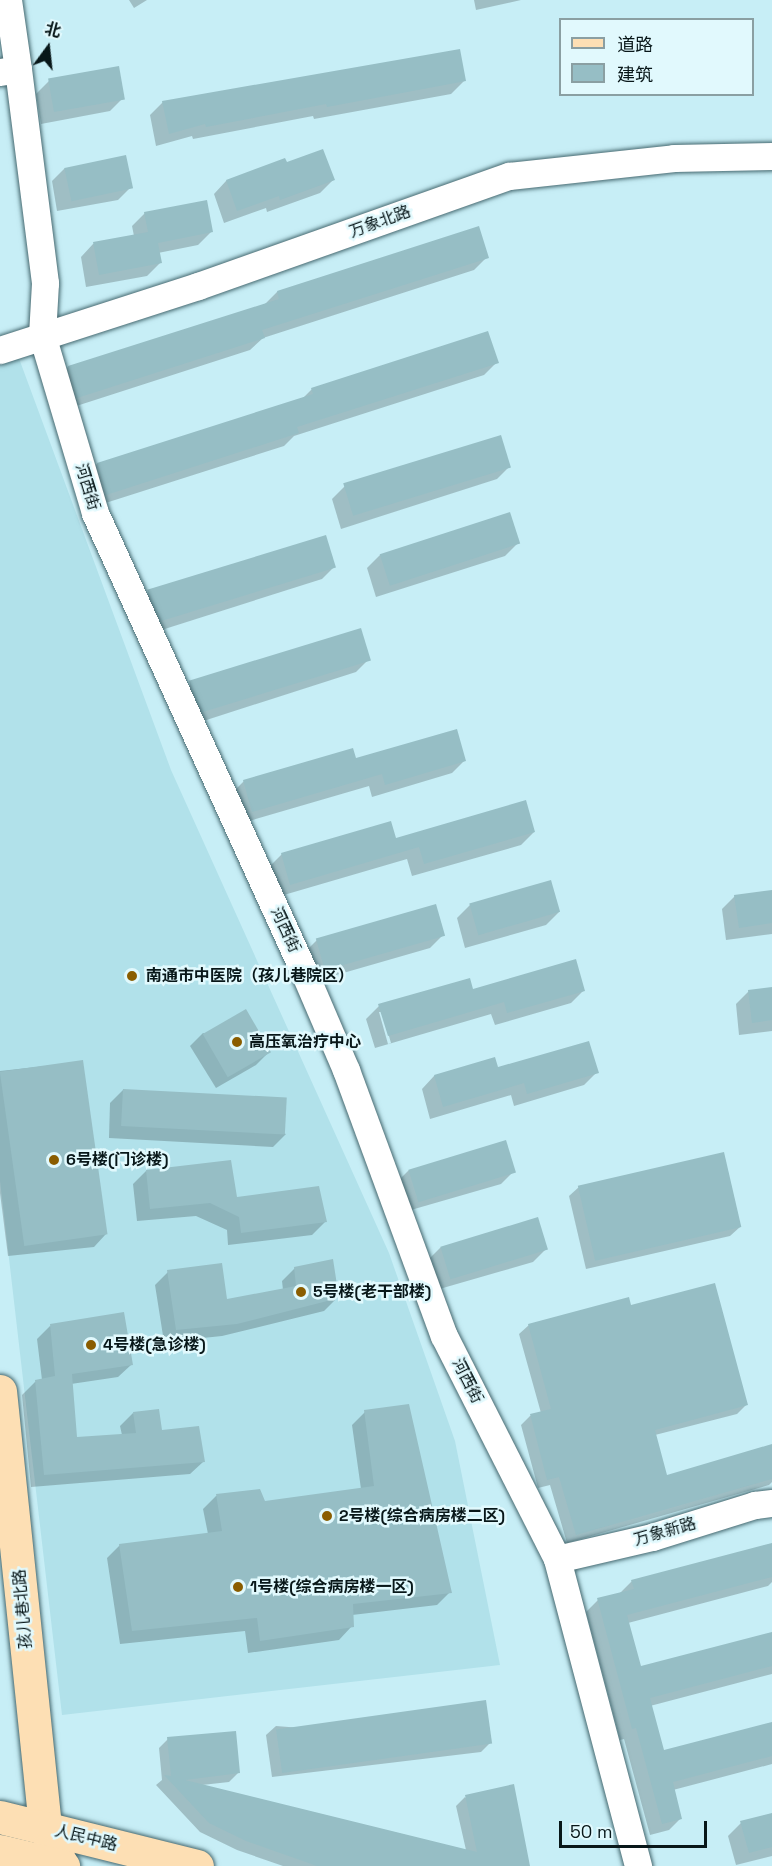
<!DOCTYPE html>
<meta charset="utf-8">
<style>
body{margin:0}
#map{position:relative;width:772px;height:1866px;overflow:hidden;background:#c7eef6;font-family:"Space Grotesk","Noto Sans SC",sans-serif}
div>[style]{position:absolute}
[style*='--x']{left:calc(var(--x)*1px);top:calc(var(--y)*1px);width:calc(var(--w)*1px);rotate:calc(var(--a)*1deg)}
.built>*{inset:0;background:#b1e1ea}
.shadow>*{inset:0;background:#0003}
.building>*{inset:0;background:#96bec5;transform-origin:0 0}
.roads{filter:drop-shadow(0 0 2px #466970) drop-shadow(0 0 2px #466970)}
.minor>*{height:27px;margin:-13.5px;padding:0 13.5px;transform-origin:13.5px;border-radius:13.5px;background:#fff}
.major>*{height:33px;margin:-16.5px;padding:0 16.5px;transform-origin:16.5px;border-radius:16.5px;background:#fddfb4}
.dots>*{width:16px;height:16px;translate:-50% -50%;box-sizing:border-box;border:3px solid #e1f9fd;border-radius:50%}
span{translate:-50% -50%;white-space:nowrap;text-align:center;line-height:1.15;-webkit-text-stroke:5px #e1f9fd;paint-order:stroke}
.street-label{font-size:16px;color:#081719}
.poi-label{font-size:16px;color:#081719;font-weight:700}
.left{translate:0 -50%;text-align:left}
.legend{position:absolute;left:559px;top:18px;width:195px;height:78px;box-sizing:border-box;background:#e1f9fd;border:2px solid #8a9fa2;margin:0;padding:8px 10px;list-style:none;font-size:18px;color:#081719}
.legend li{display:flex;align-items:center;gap:12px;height:30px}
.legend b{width:30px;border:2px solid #8a9fa2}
.north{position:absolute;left:18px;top:18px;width:60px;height:60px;-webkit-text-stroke:4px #e1f9fd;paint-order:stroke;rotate:15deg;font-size:16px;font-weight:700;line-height:24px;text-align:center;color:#081719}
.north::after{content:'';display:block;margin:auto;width:21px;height:27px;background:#081719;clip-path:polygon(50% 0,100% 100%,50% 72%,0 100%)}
.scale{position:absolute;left:559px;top:1821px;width:148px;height:27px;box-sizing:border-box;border:3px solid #081719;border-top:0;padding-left:8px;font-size:18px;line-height:21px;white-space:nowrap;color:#081719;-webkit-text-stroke:4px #e1f9fd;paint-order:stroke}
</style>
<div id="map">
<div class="built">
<div style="clip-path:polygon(17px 353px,171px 770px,389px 1253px,455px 1441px,500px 1665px,62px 1715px,0 1181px,0 359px)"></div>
</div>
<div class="shadow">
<div style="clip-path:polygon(129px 0,147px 0,134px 8px)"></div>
<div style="clip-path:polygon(474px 0,521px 0,476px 10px)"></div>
<div style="clip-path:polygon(49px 81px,123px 98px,110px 111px,41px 124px,36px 94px)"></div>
<div style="clip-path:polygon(464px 81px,451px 94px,314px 119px,313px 116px,193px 139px,192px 136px,156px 146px,150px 115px,163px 102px)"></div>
<div style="clip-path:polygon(286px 164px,333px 180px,320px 193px,267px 212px,266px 208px,224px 223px,214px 194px,226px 181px)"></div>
<div style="clip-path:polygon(65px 168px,131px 187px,118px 200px,57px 211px,52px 181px)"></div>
<div style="clip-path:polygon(145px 213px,211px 232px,198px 245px,158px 253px,160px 263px,147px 276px,86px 287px,81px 257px,93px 244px,134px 236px,132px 226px)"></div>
<div style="clip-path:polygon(487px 257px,474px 270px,263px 338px,250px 350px,64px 410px,55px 380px,68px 367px,264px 305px,277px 292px)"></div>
<div style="clip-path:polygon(497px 362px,484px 375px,294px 436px,284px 446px,93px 507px,84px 477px,97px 464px,302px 399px,312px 389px)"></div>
<div style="clip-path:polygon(510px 466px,497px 479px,341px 529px,332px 499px,345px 486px)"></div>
<div style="clip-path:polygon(518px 543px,505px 556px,376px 597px,367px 568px,380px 555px)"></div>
<div style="clip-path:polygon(335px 566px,322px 579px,149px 634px,136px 606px,149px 593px)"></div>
<div style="clip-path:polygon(360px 630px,369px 659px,356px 672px,191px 725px,178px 697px,191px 684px)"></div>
<div style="clip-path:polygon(355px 760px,465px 760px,452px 773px,372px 797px,369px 786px,239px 824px,231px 794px,244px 781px)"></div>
<div style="clip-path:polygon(534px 832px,521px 845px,412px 876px,407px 859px,277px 897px,269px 867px,282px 854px,395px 840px)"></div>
<div style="clip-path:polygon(772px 891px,772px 934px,726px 940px,722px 909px,735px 896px)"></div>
<div style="clip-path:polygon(470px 905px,559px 912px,546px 925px,465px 948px,457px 918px)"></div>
<div style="clip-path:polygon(443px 935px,430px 948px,312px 982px,304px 953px,317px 940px)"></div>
<div style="clip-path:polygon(772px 988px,772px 1031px,739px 1035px,736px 1004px,749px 991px)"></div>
<div style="clip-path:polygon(evenodd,584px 990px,571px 1003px,495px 1025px,491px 1014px,375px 1048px,366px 1019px,379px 1006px,584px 990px,379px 1012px,382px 1012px,391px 1043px,388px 1044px,379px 1012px)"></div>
<div style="clip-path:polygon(203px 1033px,269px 1052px,256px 1065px,216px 1088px,190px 1046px)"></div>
<div style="clip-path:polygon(82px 1062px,106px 1234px,94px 1247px,8px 1256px,0 1193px,0 1071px)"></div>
<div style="clip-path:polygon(497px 1069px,597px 1072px,584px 1085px,514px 1106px,511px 1095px,430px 1119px,422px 1089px,434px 1076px)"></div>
<div style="clip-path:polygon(123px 1090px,286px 1134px,273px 1147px,109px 1138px,110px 1103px)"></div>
<div style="clip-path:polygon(409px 1170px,514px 1171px,501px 1184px,404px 1212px,396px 1183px)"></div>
<div style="clip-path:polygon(146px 1171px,236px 1199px,325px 1222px,312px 1235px,228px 1245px,227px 1230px,196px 1216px,137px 1221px,133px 1184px)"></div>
<div style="clip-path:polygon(579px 1187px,740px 1227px,730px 1236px,586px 1269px,569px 1196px)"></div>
<div style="clip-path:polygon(441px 1247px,546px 1249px,533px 1262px,436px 1290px,428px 1260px)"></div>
<div style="clip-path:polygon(295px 1268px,337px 1298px,324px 1311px,222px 1336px,164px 1342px,155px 1285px,168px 1272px,225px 1301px,283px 1290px,282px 1281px)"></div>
<div style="clip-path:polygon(529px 1325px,746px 1405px,737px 1414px,655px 1435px,666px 1477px,772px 1455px,772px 1482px,769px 1485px,567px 1543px,550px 1485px,538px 1488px,521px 1425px,530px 1416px,541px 1413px,519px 1334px)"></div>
<div style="clip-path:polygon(50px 1326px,131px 1365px,118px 1377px,71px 1384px,76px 1438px,122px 1435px,120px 1426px,133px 1413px,203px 1462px,190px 1474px,31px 1487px,22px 1395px,35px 1382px,42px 1380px,37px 1339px)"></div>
<div style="clip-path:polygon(365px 1412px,450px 1592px,437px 1605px,352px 1615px,352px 1626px,339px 1640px,248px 1653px,245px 1631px,120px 1644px,107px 1558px,120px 1545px,208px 1534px,203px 1509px,216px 1496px,259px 1491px,264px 1502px,361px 1489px,352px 1425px)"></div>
<div style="clip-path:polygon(772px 1544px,772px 1582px,768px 1586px,628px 1623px,640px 1668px,772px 1633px,772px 1674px,650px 1706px,663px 1752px,772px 1723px,772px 1764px,673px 1790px,681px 1818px,669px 1830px,650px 1835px,624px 1739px,620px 1740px,586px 1612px,598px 1600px,620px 1593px,632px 1581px)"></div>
<div style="clip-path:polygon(276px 1726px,490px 1743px,481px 1752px,272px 1777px,266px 1735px)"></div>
<div style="clip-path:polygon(168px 1739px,238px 1773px,229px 1782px,202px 1785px,466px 1850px,456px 1806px,465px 1797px,528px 1866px,283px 1866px,237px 1850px,200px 1832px,156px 1785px,162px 1780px,159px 1748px)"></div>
<div style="clip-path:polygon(772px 1814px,772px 1856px,736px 1865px,728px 1836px,741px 1823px)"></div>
</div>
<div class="building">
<div style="clip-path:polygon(460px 49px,466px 81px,327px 107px,326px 104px,206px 127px,205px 124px,169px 134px,162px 101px)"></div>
<div style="left:119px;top:66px;width:34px;height:72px;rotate:80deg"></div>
<div style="clip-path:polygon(323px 149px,335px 180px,280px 200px,279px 196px,237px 211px,226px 180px,285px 158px,287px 162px)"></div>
<div style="left:126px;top:155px;width:34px;height:63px;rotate:78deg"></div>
<div style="clip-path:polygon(207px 200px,213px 232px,158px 243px,162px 263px,99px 275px,93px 242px,148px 232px,144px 212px)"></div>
<div style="clip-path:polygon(479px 226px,489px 258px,262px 330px,265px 338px,77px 398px,68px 366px,279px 299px,277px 291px)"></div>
<div style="clip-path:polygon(488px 331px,499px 363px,297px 427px,299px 433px,106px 495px,97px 463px,313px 394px,311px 388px)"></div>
<div style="left:501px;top:435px;width:34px;height:165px;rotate:73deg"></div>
<div style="left:510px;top:512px;width:33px;height:137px;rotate:72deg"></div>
<div style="left:326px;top:535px;width:34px;height:187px;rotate:73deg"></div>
<div style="left:361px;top:628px;width:34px;height:180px;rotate:73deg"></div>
<div style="clip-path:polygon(457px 729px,466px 761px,385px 785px,382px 774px,252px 812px,243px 780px,353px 748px,356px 758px)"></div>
<div style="clip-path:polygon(526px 800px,535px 832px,424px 864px,419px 847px,290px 885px,281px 853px,391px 821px,396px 838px)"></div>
<div style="left:551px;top:880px;width:33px;height:85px;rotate:74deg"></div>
<div style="clip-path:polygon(772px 890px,772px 923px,739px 928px,734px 895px)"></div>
<div style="left:436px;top:904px;width:33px;height:125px;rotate:74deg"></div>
<div style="clip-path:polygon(576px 959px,585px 991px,507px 1013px,504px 1002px,388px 1036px,378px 1004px,470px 978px,473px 989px)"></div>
<div style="clip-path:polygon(772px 987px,772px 1020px,752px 1023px,748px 990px)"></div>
<div style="left:246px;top:1009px;width:50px;height:50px;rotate:60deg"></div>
<div style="clip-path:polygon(589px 1041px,599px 1073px,527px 1094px,524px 1083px,443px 1107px,434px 1075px,495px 1057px,498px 1067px)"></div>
<div style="left:83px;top:1060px;width:176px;height:84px;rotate:82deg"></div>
<div style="left:123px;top:1089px;width:164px;height:37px;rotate:3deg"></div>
<div style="left:506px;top:1140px;width:34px;height:102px;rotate:73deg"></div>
<div style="left:724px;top:1152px;width:77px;height:150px;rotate:77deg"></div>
<div style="clip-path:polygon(231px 1160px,237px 1197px,319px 1186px,327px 1222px,241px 1233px,239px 1217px,210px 1203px,150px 1209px,146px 1170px)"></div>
<div style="left:538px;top:1217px;width:34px;height:102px;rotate:73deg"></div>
<div style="clip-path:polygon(333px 1259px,339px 1298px,237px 1324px,176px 1330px,167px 1270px,222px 1263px,227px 1299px,296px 1286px,294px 1267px)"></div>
<div style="clip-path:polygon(715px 1283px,748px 1405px,655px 1430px,667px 1475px,772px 1444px,772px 1479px,576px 1535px,559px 1477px,547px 1480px,530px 1414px,551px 1409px,528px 1324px,629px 1297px,631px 1305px)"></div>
<div style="clip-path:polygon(124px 1312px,133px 1365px,72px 1374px,77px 1437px,136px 1433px,133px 1412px,159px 1409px,162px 1430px,199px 1426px,205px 1462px,44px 1475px,35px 1380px,55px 1376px,50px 1324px)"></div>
<div style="clip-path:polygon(409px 1404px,452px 1593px,353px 1604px,354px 1627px,260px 1641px,257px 1618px,132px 1631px,119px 1544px,222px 1531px,216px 1494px,260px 1489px,265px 1501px,374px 1486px,364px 1410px)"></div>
<div style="clip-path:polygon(772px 1543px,772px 1577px,627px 1615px,641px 1666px,772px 1632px,772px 1666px,650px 1698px,664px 1750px,772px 1722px,772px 1756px,673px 1782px,682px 1819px,662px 1824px,636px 1728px,632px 1729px,597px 1598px,634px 1589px,631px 1580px)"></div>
<div style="left:486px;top:1700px;width:44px;height:212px;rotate:82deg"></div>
<div style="clip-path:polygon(236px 1731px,240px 1773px,185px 1780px,477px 1852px,465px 1795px,514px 1784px,530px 1866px,317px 1866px,246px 1841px,209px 1823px,164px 1775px,171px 1776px,167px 1737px)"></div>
<div style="clip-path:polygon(772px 1813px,772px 1847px,749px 1853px,740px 1821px)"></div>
</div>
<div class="roads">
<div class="minor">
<div style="--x:8;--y:0;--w:70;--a:81.8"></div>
<div style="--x:0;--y:72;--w:18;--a:-9"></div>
<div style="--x:18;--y:69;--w:216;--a:82.8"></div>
<div style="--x:45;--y:283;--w:52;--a:93.3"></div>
<div style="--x:42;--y:335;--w:186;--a:73.4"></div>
<div style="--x:95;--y:513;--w:504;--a:65.52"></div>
<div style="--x:304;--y:972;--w:107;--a:66.8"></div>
<div style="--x:346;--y:1070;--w:283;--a:69.8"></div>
<div style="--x:444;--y:1336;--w:250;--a:63.1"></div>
<div style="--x:557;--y:1559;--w:318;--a:75.2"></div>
<div style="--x:0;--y:350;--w:208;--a:-17.9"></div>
<div style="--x:198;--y:286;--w:330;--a:-19.5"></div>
<div style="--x:509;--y:176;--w:166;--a:-6.2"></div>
<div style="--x:674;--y:158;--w:98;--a:-1.2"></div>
<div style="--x:557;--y:1559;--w:98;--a:-13"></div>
<div style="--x:652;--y:1537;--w:108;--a:-17.3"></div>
<div style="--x:755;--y:1505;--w:17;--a:-7"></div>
</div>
<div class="major">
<div style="--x:0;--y:1391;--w:439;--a:84.1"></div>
<div style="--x:45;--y:1828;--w:42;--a:65.9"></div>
<div style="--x:0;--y:1817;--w:203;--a:14"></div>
<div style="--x:0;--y:1851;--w:65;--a:13.4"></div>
</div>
</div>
<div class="dots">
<div style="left:132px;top:976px;background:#8a5d00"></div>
<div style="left:237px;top:1042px;background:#8a5d00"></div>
<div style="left:54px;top:1160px;background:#8a5d00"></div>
<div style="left:301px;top:1292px;background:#8a5d00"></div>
<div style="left:91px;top:1345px;background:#8a5d00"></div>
<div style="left:327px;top:1516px;background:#8a5d00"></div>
<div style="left:238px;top:1587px;background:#8a5d00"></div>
</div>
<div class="street-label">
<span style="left:380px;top:222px;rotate:-20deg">万象北路</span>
<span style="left:87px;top:487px;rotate:73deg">河西街</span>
<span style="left:285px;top:930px;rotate:65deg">河西街</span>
<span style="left:467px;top:1381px;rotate:63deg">河西街</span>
<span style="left:665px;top:1532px;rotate:-16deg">万象新路</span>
<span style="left:23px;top:1609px;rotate:-95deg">孩儿巷北路</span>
<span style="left:86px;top:1838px;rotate:14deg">人民中路</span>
</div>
<div class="poi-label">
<span class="left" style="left:146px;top:976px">南通市中医院（孩儿巷院区）</span>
<span class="left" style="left:249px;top:1042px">高压氧治疗中心</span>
<span class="left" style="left:66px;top:1160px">6号楼(门诊楼)</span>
<span class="left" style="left:313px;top:1292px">5号楼(老干部楼)</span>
<span class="left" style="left:103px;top:1345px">4号楼(急诊楼)</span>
<span class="left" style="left:339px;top:1516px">2号楼(综合病房楼二区)</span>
<span class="left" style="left:250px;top:1587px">1号楼(综合病房楼一区)</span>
</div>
<ul class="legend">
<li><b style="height:8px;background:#fddfb4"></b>道路</li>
<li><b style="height:16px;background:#96bec5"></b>建筑</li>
</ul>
<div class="north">北</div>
<div class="scale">50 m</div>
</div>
